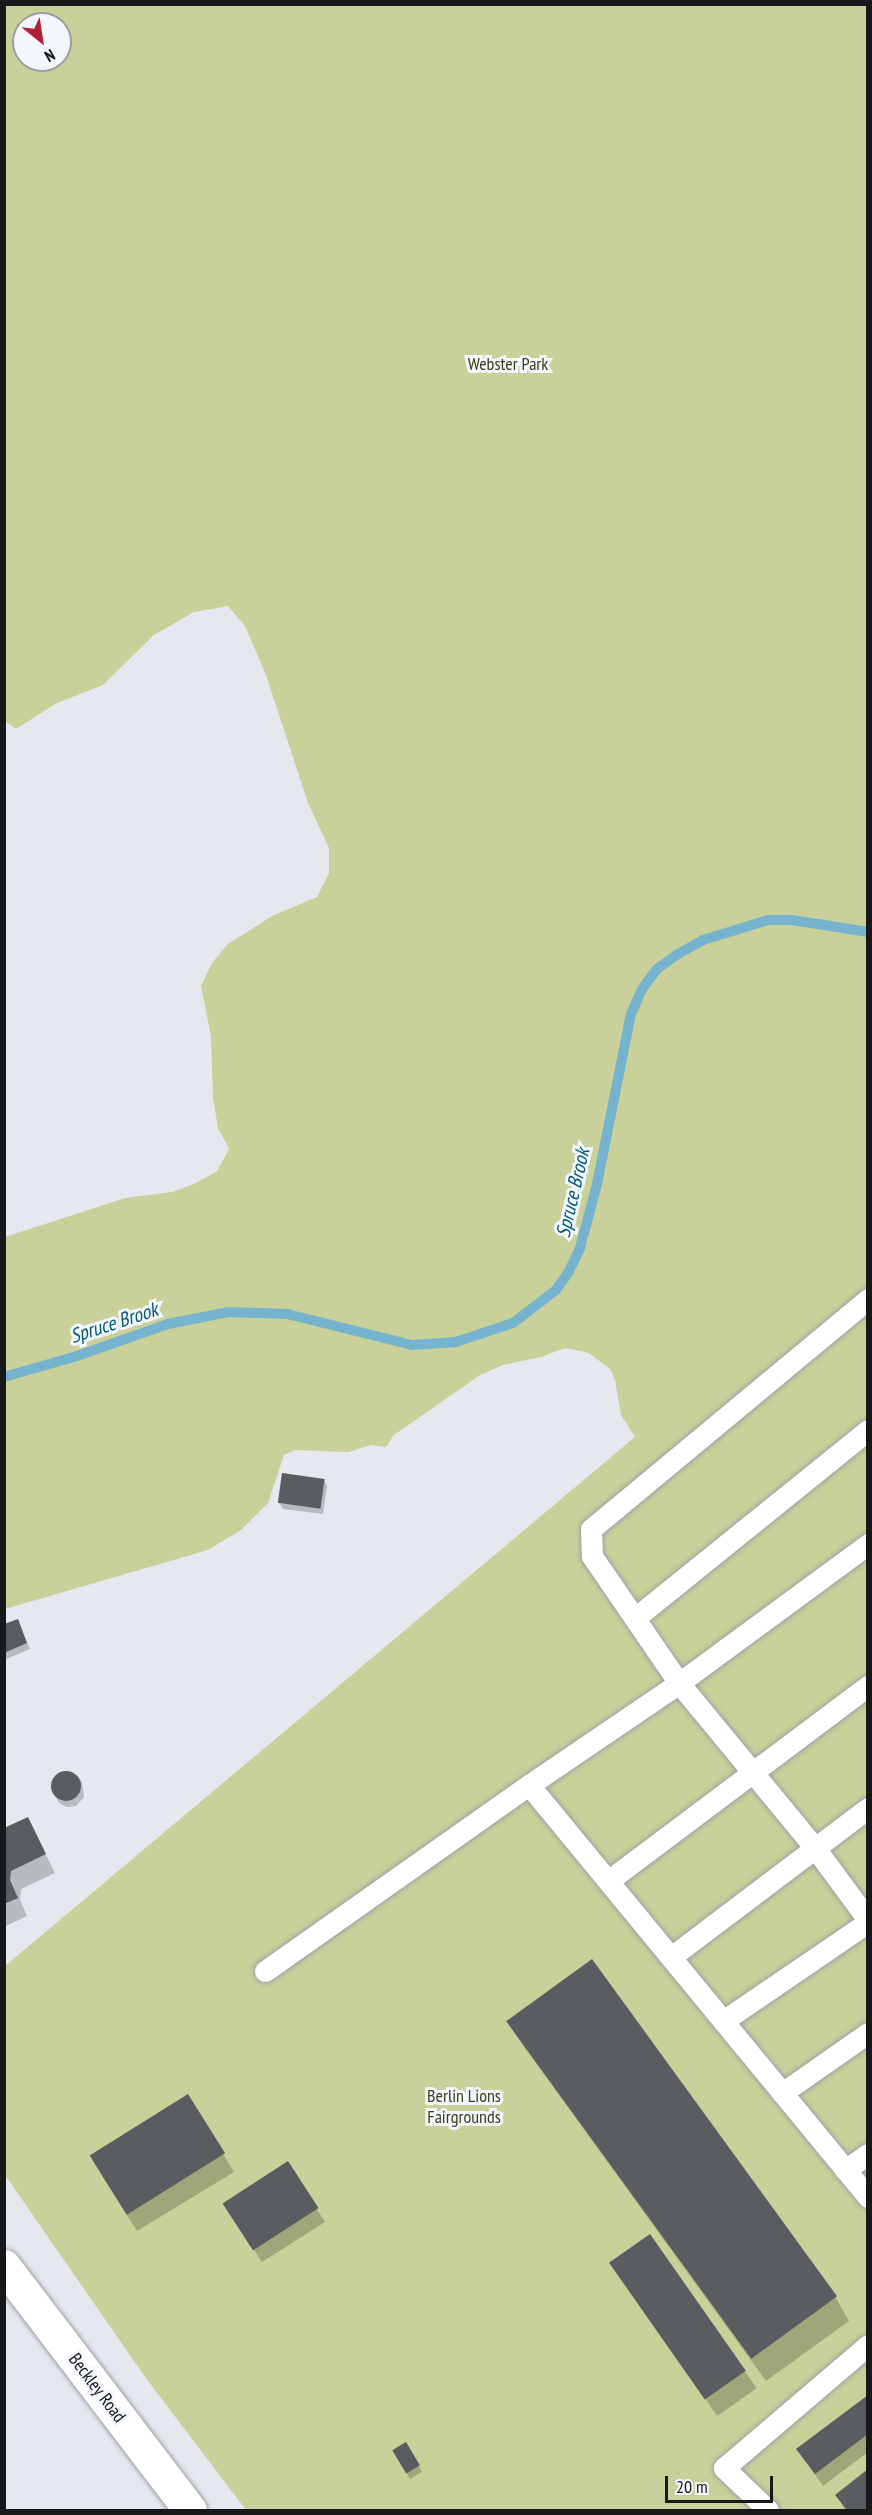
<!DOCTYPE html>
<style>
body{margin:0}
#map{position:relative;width:872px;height:2515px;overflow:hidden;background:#e5e9ef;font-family:"PT Sans Narrow",sans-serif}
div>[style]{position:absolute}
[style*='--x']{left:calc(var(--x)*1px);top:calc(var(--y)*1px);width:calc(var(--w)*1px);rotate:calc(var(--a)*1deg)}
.green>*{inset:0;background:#c9d099}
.shadow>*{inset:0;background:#0003;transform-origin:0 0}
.stream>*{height:10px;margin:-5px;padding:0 5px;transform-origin:5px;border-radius:5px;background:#75b3cf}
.building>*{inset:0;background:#595c61;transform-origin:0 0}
.round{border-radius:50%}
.roads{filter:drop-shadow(0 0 2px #9ea1a7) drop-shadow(0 0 2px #9ea1a7)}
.lane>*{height:21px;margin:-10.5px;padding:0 10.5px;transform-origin:10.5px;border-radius:10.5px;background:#fff}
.street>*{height:33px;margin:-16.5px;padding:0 16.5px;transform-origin:16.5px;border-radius:16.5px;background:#fff}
span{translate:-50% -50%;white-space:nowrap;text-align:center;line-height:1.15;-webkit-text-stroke:6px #f3f7fd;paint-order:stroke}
.park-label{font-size:18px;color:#3a3e14}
.street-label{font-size:18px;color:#17181a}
.water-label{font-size:20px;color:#015974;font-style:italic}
.frame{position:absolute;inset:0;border:6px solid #17181a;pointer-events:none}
.north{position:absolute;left:12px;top:12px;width:60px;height:60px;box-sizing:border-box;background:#f3f7fd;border:2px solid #9b9ea2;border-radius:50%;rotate:150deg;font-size:16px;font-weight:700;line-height:24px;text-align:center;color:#17181a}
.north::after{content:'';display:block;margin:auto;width:21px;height:27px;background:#b22037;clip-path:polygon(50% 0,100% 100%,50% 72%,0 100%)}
.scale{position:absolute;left:665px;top:2476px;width:108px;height:27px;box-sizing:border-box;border:3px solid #17181a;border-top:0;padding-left:8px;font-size:18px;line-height:21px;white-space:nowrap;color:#17181a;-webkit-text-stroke:4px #f3f7fd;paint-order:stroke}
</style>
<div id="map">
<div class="green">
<div style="clip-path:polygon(evenodd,5px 5px,867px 5px,867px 2510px,246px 2510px,145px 2377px,5px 2175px,5px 1966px,635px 1437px,621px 1415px,615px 1380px,610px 1369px,589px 1353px,565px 1348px,541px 1357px,503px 1365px,480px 1375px,394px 1435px,386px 1447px,372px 1445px,348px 1452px,295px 1450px,284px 1455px,268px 1503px,241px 1530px,208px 1550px,5px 1609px,5px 1237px,125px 1198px,172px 1192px,194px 1184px,217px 1171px,229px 1149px,218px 1128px,213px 1098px,211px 1036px,201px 986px,212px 963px,228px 944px,272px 916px,317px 897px,329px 873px,329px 848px,308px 803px,266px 675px,245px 626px,228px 606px,194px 612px,154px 635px,103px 685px,57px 703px,16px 729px,5px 721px,5px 5px,24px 24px,60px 24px,60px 60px,24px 60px,24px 24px)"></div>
</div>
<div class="shadow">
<div style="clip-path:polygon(324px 1480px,327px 1486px,323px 1514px,283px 1509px,279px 1503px)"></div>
<div style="clip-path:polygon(4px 1626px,20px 1627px,30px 1649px,4px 1660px)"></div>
<div style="clip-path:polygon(66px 1771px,78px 1776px,82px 1782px,84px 1797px,76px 1806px,67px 1807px,59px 1803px,56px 1796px,52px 1780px)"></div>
<div style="clip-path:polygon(28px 1819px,55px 1873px,21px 1889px,20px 1900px,27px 1916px,4px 1927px,4px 1827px,5px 1829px)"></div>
<div style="clip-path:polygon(591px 1961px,836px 2298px,849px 2321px,766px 2381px,522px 2044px,508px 2021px)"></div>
<div style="clip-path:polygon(223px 2154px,234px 2172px,137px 2231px,101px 2174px)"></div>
<div style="clip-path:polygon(287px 2163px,325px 2222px,262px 2262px,232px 2217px)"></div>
<div style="left:650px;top:2236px;width:186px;height:48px;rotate:55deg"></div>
<div style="clip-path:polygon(868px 2397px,868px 2452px,823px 2486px,798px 2450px)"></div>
<div style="left:406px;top:2444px;width:32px;height:14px;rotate:60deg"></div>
<div style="clip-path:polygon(868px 2471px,868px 2510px,845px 2510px,837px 2496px)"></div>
</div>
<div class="stream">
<div style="--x:4;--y:1377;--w:76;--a:-16"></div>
<div style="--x:77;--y:1356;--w:96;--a:-19.4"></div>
<div style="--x:168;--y:1324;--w:61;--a:-11.3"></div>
<div style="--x:228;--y:1312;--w:59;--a:1.9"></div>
<div style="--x:287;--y:1314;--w:129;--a:13.9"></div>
<div style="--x:412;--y:1345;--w:44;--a:-3.9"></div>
<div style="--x:456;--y:1342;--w:60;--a:-18.4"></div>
<div style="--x:513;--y:1323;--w:54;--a:-37.5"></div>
<div style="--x:556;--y:1290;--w:21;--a:-55"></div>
<div style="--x:568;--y:1273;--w:28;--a:-64"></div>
<div style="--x:580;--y:1248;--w:66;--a:-75.1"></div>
<div style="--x:597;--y:1184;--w:173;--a:-78.7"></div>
<div style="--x:631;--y:1014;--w:27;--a:-66"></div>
<div style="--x:642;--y:989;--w:25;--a:-53"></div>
<div style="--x:657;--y:969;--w:26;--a:-36"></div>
<div style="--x:678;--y:954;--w:29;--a:-29"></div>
<div style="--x:703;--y:940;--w:68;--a:-17.1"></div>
<div style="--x:768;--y:920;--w:24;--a:0"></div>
<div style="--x:792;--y:920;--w:77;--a:9"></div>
</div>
<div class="building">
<div style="left:282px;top:1473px;width:43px;height:30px;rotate:8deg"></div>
<div style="clip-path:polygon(18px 1619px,27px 1643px,4px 1653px,4px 1624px)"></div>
<div class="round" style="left:51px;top:1771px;width:30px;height:30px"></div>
<div style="clip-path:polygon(28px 1817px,46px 1854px,11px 1871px,10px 1880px,18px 1898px,4px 1904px,4px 1828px)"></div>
<div style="left:592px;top:1959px;width:417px;height:106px;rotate:54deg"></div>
<div style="left:188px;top:2094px;width:70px;height:116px;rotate:58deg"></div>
<div style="left:288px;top:2161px;width:56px;height:78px;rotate:57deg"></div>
<div style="left:650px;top:2234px;width:167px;height:50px;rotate:55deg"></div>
<div style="clip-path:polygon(868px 2395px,868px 2434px,815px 2474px,796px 2449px)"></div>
<div style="left:406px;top:2442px;width:27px;height:16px;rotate:59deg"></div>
<div style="clip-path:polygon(868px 2469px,868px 2510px,847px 2510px,835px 2495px)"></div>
</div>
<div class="roads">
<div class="lane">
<div style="--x:868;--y:1299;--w:360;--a:140.3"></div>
<div style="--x:591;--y:1529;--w:27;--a:88"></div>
<div style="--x:592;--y:1556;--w:154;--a:55.6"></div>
<div style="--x:679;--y:1683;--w:214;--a:50.5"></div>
<div style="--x:815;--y:1848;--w:89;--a:53.6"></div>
<div style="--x:635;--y:1618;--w:299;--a:-38.9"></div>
<div style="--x:529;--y:1785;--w:181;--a:-34.2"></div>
<div style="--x:679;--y:1683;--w:235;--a:-36.3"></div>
<div style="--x:608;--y:1881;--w:325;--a:-36.9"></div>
<div style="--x:671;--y:1957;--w:247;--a:-37.1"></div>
<div style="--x:265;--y:1971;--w:323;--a:-35.2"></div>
<div style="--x:529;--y:1785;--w:534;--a:50.55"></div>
<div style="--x:723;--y:2021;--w:176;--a:-34.3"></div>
<div style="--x:782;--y:2093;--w:105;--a:-34.9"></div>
<div style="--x:845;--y:2170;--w:28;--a:-35"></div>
<div style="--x:768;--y:2510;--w:61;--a:-136.3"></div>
<div style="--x:724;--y:2468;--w:189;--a:-40.5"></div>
</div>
<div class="street">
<div style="--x:4;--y:2266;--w:307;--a:52.7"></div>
</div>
</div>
<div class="park-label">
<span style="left:508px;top:364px">Webster Park</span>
<span style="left:464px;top:2107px">Berlin Lions<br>Fairgrounds</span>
</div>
<div class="street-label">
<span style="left:97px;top:2388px;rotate:53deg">Beckley Road</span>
</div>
<div class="water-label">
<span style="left:573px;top:1193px;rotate:-77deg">Spruce Brook</span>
<span style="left:114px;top:1323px;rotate:-18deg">Spruce Brook</span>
</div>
<div class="frame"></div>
<div class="north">N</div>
<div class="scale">20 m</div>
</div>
